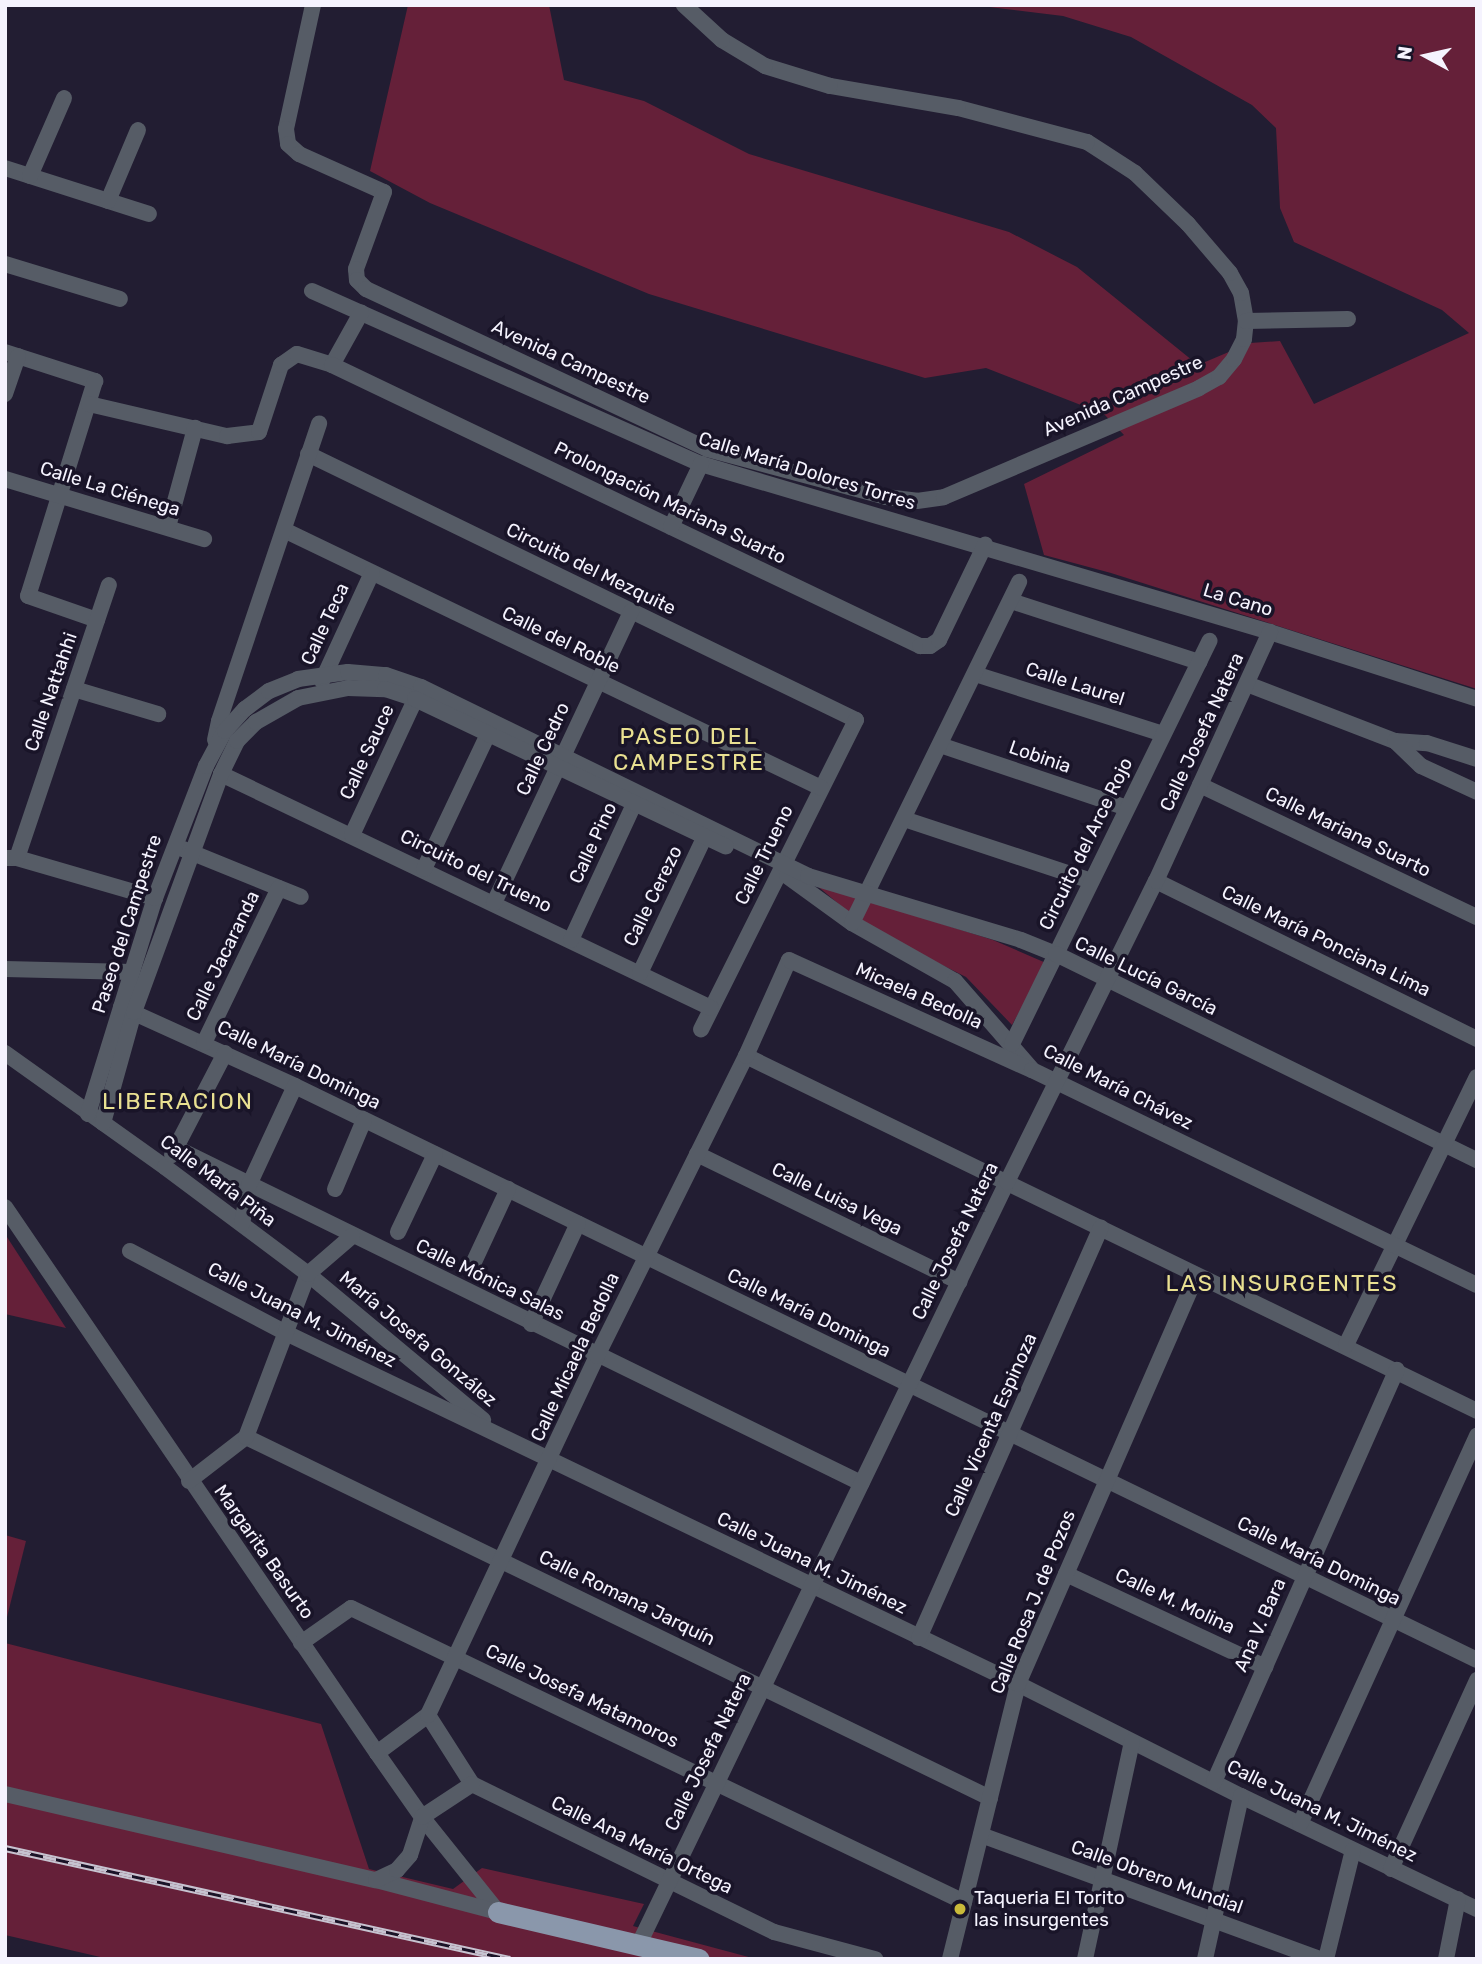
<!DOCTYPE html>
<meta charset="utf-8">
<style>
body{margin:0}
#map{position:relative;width:1482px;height:1964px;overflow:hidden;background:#221d32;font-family:Rubik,sans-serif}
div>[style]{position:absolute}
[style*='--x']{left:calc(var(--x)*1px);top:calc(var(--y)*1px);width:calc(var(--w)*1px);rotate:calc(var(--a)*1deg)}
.green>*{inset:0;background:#652039}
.minor>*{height:16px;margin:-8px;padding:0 8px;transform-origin:8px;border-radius:8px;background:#565c66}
.major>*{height:21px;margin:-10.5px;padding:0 10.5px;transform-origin:10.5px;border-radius:10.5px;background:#8a97ab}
.rail>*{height:7px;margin-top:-3.5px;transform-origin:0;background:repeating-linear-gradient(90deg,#191428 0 13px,#c6c3d0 0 26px);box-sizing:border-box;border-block:2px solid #c6c3d0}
.dots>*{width:19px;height:19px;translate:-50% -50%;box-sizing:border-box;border:4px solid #191428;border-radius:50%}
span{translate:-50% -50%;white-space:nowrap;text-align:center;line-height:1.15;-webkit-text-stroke:7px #191428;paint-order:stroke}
.street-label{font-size:19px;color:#f5f3fe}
.poi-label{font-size:19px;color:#f5f3fe}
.left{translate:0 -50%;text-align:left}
.quarter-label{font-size:23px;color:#e9e091;letter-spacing:2px}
.frame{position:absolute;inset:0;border:7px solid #f5f3fe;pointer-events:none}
.north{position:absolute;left:1391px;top:21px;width:70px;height:70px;-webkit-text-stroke:5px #191428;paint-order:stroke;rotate:278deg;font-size:19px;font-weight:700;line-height:28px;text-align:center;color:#f5f3fe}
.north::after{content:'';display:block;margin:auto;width:24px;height:32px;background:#f5f3fe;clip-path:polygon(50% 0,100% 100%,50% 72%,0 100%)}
</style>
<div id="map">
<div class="green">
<div style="clip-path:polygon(408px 5px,549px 5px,564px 80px,644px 101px,749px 154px,1009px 232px,1077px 267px,1198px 365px,1250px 343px,1280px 341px,1314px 404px,1469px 333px,1442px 310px,1294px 242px,1280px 208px,1276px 128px,1252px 105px,1131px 37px,1063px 16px,973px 5px,1477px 5px,1477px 689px,1111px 573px,1044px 555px,1024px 484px,1124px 435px,1104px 414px,986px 368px,925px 378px,649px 294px,430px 203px,370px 171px)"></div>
<div style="clip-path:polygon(815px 884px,993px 940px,1046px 963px,1012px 1025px,966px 977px,866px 927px)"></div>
<div style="clip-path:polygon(5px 1234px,66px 1328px,5px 1314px)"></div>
<div style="clip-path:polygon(5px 1535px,26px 1541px,5px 1625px)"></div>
<div style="clip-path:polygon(5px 1643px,321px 1724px,369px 1869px,453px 1889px,482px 1868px,644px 1904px,633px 1926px,756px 1959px,109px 1959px,5px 1935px)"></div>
</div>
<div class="minor">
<div style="--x:313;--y:5;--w:127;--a:102.3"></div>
<div style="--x:286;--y:129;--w:15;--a:82"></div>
<div style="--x:288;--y:144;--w:15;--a:42"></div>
<div style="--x:299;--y:154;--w:93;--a:24.1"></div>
<div style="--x:384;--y:192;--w:82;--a:110"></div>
<div style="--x:356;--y:269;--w:11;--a:85"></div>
<div style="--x:357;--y:280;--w:13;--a:45"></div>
<div style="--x:366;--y:289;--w:377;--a:25.1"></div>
<div style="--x:707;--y:449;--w:185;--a:15"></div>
<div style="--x:886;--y:497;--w:31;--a:7"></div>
<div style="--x:917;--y:501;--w:27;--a:-8"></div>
<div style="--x:944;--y:497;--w:277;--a:-23.1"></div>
<div style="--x:1199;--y:388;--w:23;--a:-29"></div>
<div style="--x:1219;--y:377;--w:23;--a:-50"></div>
<div style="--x:1234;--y:359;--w:22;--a:-63"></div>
<div style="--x:1244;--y:339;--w:18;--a:-84"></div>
<div style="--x:1246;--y:321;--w:28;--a:-100"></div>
<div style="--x:1241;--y:293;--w:23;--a:-119"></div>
<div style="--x:1230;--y:273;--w:65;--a:-130.6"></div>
<div style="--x:1188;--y:224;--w:74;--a:-136.1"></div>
<div style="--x:1135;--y:173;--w:57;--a:-147.1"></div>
<div style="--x:1087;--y:142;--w:133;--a:-165.2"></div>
<div style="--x:958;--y:108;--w:130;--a:-170.2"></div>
<div style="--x:830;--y:86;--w:68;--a:-162.9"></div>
<div style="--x:765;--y:66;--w:50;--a:-148.8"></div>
<div style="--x:722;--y:40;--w:52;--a:-137.4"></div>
<div style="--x:5;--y:168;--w:151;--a:17.7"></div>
<div style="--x:30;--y:176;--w:85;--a:-66.4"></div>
<div style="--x:108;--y:201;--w:77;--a:-67.1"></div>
<div style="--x:5;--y:264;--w:120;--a:16.9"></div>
<div style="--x:312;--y:291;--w:426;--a:24"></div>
<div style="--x:701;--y:464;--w:593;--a:16.45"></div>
<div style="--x:1270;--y:632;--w:218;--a:17.9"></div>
<div style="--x:1246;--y:321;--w:102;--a:-1.1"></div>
<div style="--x:5;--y:352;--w:95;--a:17.9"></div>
<div style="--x:95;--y:381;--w:225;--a:107.3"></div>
<div style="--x:28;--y:596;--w:73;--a:19.2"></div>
<div style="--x:332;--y:365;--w:60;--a:-60.9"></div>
<div style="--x:5;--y:394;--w:40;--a:-71.1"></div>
<div style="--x:89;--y:404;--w:142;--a:13.1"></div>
<div style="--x:227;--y:436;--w:32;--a:-7"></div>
<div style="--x:259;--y:432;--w:71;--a:-71.8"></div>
<div style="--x:281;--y:365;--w:19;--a:-35"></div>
<div style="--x:297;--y:354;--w:37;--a:17"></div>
<div style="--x:332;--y:365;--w:652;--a:25.54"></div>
<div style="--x:920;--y:646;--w:10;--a:0"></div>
<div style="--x:930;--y:646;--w:11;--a:-34"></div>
<div style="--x:939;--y:640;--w:106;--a:-64.2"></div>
<div style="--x:308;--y:454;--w:609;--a:25.89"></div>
<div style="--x:856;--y:720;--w:346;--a:116.6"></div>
<div style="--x:5;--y:479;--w:208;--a:16.8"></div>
<div style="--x:168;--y:527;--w:103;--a:-74.7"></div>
<div style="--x:671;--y:527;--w:70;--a:-64.5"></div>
<div style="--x:284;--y:530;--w:596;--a:25.66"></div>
<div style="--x:1011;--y:601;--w:198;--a:18"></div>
<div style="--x:975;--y:674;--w:197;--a:17.7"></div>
<div style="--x:322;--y:681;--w:119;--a:-65.2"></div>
<div style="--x:1247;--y:684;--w:159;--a:21.1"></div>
<div style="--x:1395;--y:741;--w:32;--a:4"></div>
<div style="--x:1427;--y:743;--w:52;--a:17.7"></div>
<div style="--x:74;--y:689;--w:88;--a:16.6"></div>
<div style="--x:215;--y:740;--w:19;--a:-78"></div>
<div style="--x:219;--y:721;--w:314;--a:-71.4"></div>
<div style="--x:1395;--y:741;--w:36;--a:44"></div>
<div style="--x:1421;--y:766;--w:62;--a:24.9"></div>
<div style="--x:940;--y:745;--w:197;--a:18.6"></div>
<div style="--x:221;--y:774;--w:543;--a:25.53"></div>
<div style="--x:1200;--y:785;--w:307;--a:25.5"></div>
<div style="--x:904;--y:819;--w:197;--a:18.3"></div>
<div style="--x:352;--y:835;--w:159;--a:-65"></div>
<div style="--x:183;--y:849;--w:127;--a:22.1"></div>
<div style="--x:5;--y:858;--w:12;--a:0"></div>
<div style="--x:17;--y:858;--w:144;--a:16.2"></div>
<div style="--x:17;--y:858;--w:288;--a:-71.4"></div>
<div style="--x:424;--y:869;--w:149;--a:-64.6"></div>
<div style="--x:787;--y:876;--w:80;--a:35.9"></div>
<div style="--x:852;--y:923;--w:118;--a:29.4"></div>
<div style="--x:955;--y:981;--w:116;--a:48.9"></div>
<div style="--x:1156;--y:881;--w:358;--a:26.2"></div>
<div style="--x:494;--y:903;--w:322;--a:-64.8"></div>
<div style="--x:852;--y:923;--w:380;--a:-63.9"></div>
<div style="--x:571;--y:940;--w:152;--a:-65.1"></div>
<div style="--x:5;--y:969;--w:127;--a:1.4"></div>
<div style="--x:640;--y:973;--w:152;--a:-64.6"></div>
<div style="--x:121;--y:1007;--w:191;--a:24.4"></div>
<div style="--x:295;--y:1086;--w:1314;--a:25.9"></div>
<div style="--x:204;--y:1043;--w:172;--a:-64.2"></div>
<div style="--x:1012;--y:1044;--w:449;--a:-63.9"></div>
<div style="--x:5;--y:1053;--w:196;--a:35.5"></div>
<div style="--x:165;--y:1167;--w:179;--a:36.8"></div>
<div style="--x:308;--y:1274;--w:228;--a:39.8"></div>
<div style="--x:746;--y:1056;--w:813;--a:25.9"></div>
<div style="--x:88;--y:1114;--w:226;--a:-72.8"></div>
<div style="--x:155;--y:898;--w:142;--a:-68.9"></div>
<div style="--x:206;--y:766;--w:40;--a:-62"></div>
<div style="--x:225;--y:731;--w:30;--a:-48"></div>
<div style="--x:245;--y:709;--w:30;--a:-37"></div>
<div style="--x:269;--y:691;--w:31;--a:-22"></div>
<div style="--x:298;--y:679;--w:50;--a:-8"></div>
<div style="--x:348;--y:672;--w:38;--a:5"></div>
<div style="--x:386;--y:675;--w:37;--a:19"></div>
<div style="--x:421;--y:687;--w:431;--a:26"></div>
<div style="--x:808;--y:876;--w:222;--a:16.7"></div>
<div style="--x:1021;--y:940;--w:38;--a:22"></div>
<div style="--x:1056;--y:954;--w:469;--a:26.1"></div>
<div style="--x:103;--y:1123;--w:115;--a:-74.4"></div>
<div style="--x:134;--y:1012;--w:253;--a:-69.9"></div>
<div style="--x:221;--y:774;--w:37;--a:-64"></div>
<div style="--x:237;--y:741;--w:27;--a:-45"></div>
<div style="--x:256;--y:722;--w:48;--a:-29.7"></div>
<div style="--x:298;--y:698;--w:51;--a:-11.3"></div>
<div style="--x:348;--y:688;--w:37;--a:2"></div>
<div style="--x:385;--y:689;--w:32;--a:18"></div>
<div style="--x:415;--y:699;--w:344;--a:25.4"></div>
<div style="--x:176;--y:1148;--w:763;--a:26.06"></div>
<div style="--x:697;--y:1154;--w:292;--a:26"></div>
<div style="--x:172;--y:1155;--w:115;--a:-62.5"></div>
<div style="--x:335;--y:1189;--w:75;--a:-67.2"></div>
<div style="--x:5;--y:1207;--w:661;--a:55.73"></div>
<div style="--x:377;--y:1753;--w:78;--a:54.9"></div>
<div style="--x:422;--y:1817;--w:122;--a:51.3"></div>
<div style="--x:242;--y:1224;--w:40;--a:-80"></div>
<div style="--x:249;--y:1185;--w:109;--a:-65.1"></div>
<div style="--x:398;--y:1232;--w:86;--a:-64.6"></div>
<div style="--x:130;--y:1251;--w:176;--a:27.7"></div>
<div style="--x:286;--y:1333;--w:812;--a:25.62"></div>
<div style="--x:1018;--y:1684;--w:250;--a:26.7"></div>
<div style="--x:1241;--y:1796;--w:262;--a:25.6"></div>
<div style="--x:473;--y:1264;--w:83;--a:-65"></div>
<div style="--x:531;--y:1324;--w:111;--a:-65"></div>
<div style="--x:1346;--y:1345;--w:298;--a:-64"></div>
<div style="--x:246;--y:1437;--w:827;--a:25.88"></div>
<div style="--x:189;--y:1481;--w:72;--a:-37.7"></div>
<div style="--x:246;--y:1437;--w:174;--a:-69.2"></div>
<div style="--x:308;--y:1274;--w:58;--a:-40.8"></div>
<div style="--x:1066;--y:1574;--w:220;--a:25"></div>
<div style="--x:919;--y:1638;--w:449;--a:-66.1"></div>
<div style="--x:301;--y:1643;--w:61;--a:-35"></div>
<div style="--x:351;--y:1608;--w:680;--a:25.62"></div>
<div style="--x:428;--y:1715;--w:82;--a:57.5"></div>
<div style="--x:472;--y:1784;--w:336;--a:26.1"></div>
<div style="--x:774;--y:1932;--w:105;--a:15"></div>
<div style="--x:377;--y:1753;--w:64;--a:-36.7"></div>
<div style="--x:428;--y:1715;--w:397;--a:-64.8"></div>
<div style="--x:597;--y:1356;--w:335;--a:-63.6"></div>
<div style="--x:746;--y:1056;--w:105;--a:-65.9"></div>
<div style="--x:789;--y:960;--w:267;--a:24.4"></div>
<div style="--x:1032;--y:1070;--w:494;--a:25.8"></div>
<div style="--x:1214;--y:1782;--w:451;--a:-66.1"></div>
<div style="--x:5;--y:1794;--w:381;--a:13.1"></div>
<div style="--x:376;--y:1880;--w:126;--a:14.7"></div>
<div style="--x:1300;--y:1824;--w:427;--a:-65.5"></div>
<div style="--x:981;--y:1835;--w:360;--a:20.1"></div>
<div style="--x:1391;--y:1869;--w:208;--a:-65.5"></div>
<div style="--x:376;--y:1880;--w:23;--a:-25"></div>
<div style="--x:397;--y:1870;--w:20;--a:-49"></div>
<div style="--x:410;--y:1855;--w:40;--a:-72"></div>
<div style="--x:422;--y:1817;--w:60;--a:-33.4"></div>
<div style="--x:639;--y:1944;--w:846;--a:-64.22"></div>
<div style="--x:1007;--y:1182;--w:336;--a:-63.7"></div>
<div style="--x:1156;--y:881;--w:274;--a:-65.4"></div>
<div style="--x:950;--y:1959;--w:283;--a:-76.1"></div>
<div style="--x:1018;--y:1684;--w:446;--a:-66.4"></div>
<div style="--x:1085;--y:1959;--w:222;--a:-77.8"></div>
<div style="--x:1205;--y:1959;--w:167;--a:-77.5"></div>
<div style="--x:1326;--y:1959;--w:112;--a:-76.1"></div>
<div style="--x:1446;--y:1959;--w:61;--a:-78.7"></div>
</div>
<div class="major">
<div style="--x:498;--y:1912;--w:206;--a:13.2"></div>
</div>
<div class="rail">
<div style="--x:5;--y:1848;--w:517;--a:12.4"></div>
</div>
<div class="dots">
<div style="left:960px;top:1909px;background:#c9ba3a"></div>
</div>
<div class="street-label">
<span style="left:571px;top:362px;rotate:25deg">Avenida Campestre</span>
<span style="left:1123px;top:396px;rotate:-24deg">Avenida Campestre</span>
<span style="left:807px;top:471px;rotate:17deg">Calle María Dolores Torres</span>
<span style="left:110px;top:489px;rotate:17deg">Calle La Ciénega</span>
<span style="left:670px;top:503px;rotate:26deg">Prolongación Mariana Suarto</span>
<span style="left:591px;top:569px;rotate:26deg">Circuito del Mezquite</span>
<span style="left:1238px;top:600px;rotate:17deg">La Cano</span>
<span style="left:325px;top:624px;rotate:-65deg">Calle Teca</span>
<span style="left:561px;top:640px;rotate:26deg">Calle del Roble</span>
<span style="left:1075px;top:684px;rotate:18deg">Calle Laurel</span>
<span style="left:51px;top:692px;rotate:-71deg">Calle Nattahhi</span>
<span style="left:1202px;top:732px;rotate:-65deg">Calle Josefa Natera</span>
<span style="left:543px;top:749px;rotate:-65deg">Calle Cedro</span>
<span style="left:367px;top:752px;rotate:-65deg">Calle Sauce</span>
<span style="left:1040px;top:757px;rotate:19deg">Lobinia</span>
<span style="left:1348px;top:832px;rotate:26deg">Calle Mariana Suarto</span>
<span style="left:593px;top:843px;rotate:-65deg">Calle Pino</span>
<span style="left:1086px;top:844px;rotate:-64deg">Circuito del Arce Rojo</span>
<span style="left:764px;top:855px;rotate:-64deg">Calle Trueno</span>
<span style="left:476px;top:871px;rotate:26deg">Circuito del Trueno</span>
<span style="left:653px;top:896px;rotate:-64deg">Calle Cerezo</span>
<span style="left:127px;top:924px;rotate:-72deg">Paseo del Campestre</span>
<span style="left:1326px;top:941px;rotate:26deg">Calle María Ponciana Lima</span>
<span style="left:223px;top:956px;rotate:-64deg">Calle Jacaranda</span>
<span style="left:1146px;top:976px;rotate:26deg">Calle Lucía García</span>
<span style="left:919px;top:996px;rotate:24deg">Micaela Bedolla</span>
<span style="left:299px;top:1065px;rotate:26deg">Calle María Dominga</span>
<span style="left:1118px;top:1087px;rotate:27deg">Calle María Chávez</span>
<span style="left:218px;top:1181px;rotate:37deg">Calle María Piña</span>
<span style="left:837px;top:1199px;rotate:26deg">Calle Luisa Vega</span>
<span style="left:955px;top:1241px;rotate:-64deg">Calle Josefa Natera</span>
<span style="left:490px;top:1280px;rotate:26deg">Calle Mónica Salas</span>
<span style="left:809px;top:1313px;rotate:26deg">Calle María Dominga</span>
<span style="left:302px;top:1315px;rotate:27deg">Calle Juana M. Jiménez</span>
<span style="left:418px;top:1339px;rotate:40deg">María Josefa González</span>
<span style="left:575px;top:1357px;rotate:-65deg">Calle Micaela Bedolla</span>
<span style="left:991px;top:1425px;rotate:-66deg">Calle Vicenta Espinoza</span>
<span style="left:264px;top:1552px;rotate:55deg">Margarita Basurto</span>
<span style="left:1319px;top:1561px;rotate:26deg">Calle María Dominga</span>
<span style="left:812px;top:1563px;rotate:26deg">Calle Juana M. Jiménez</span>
<span style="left:627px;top:1598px;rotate:26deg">Calle Romana Jarquín</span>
<span style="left:1175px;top:1601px;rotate:25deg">Calle M. Molina</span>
<span style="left:1033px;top:1602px;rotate:-68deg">Calle Rosa J. de Pozos</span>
<span style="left:1260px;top:1625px;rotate:-66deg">Ana V. Bara</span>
<span style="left:582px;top:1696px;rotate:26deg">Calle Josefa Matamoros</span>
<span style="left:708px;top:1752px;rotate:-64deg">Calle Josefa Natera</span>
<span style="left:1322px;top:1811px;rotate:26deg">Calle Juana M. Jiménez</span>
<span style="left:642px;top:1845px;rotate:26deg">Calle Ana María Ortega</span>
<span style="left:1157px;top:1877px;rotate:20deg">Calle Obrero Mundial</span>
</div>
<div class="poi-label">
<span class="left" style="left:974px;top:1909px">Taqueria El Torito<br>las insurgentes</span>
</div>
<div class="quarter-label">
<span style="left:689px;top:749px">PASEO DEL<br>CAMPESTRE</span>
<span style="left:178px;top:1101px">LIBERACION</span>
<span style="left:1282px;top:1283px">LAS INSURGENTES</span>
</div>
<div class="frame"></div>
<div class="north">N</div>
</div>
